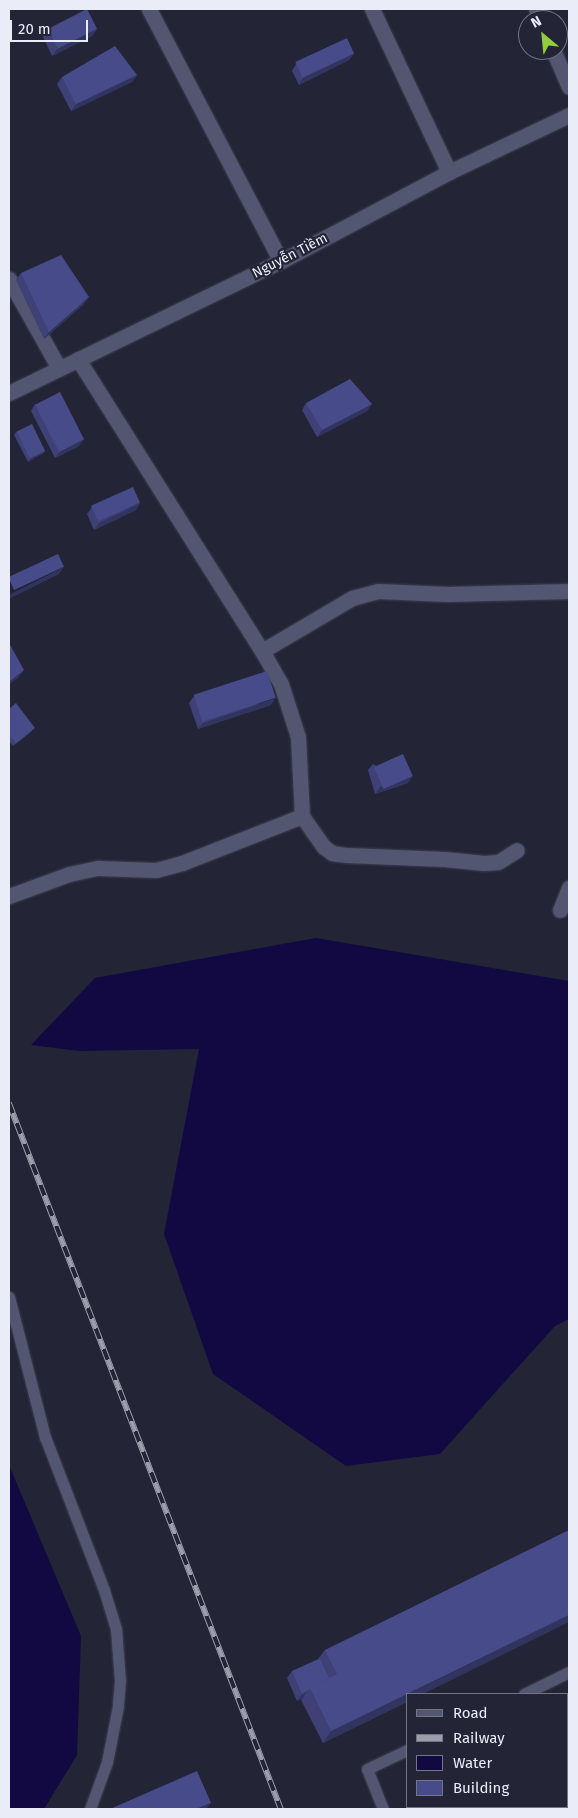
<!DOCTYPE html>
<meta charset="utf-8">
<style>
body{margin:0}
#map{position:relative;width:578px;height:1818px;overflow:hidden;background:#232436;font-family:"Fira Sans",sans-serif}
div>[style]{position:absolute}
[style*='--x']{left:calc(var(--x)*1px);top:calc(var(--y)*1px);width:calc(var(--w)*1px);rotate:calc(var(--a)*1deg)}
.water>*{inset:0;background:#120942}
.roads{filter:drop-shadow(0 0 1px #3f4051) drop-shadow(0 0 1px #3f4051)}
.service>*{height:11px;margin:-5.5px;padding:0 5.5px;transform-origin:5.5px;border-radius:5.5px;background:#525671}
.minor>*{height:15px;margin:-7.5px;padding:0 7.5px;transform-origin:7.5px;border-radius:7.5px;background:#525671}
.tertiary>*{height:15px;margin:-7.5px;padding:0 7.5px;transform-origin:7.5px;border-radius:7.5px;background:#525671}
.trunk>*{height:15px;margin:-7.5px;padding:0 7.5px;transform-origin:7.5px;border-radius:7.5px;background:#878dcb}
.rail>*{height:5.5px;margin-top:-2.75px;transform-origin:0;background:repeating-linear-gradient(90deg,#232436 0 11px,#9c9eac 0 22px);box-sizing:border-box;border-block:1px solid #9c9eac}
.wall>*{inset:0;background:#3e4076}
.shaded-wall>*{inset:0;background:#323460}
.building>*{inset:0;background:#484b89;transform-origin:0 0}
span{translate:-50% -50%;white-space:nowrap;text-align:center;line-height:1.15;-webkit-text-stroke:4.5px #232436;paint-order:stroke}
.street-label{font-size:14px;color:#eaecf8}
.frame{position:absolute;inset:0;border:10px solid #eaecf8;pointer-events:none}
.legend{position:absolute;left:406px;top:1693px;width:162px;height:115px;box-sizing:border-box;background:#232436;border:1px solid #737484;margin:0;padding:6px 9px;list-style:none;font-size:15px;color:#eaecf8}
.legend li{display:flex;align-items:center;gap:10px;height:25px}
.legend b{width:25px;border:1px solid #737484}
.north{position:absolute;left:518px;top:10px;width:50px;height:50px;box-sizing:border-box;background:#232436;border:1px solid #737484;border-radius:50%;rotate:332deg;font-size:14px;font-weight:700;line-height:20px;text-align:center;color:#eaecf8}
.north::after{content:'';display:block;margin:auto;width:18px;height:22px;background:#91cd3f;clip-path:polygon(50% 0,100% 100%,50% 72%,0 100%)}
.scale{position:absolute;left:10px;top:20px;width:78px;height:22px;box-sizing:border-box;border:2px solid #eaecf8;border-top:0;padding-left:6px;font-size:15px;line-height:18px;white-space:nowrap;color:#eaecf8;-webkit-text-stroke:4px #232436;paint-order:stroke}
</style>
<div id="map">
<div class="water">
<div style="clip-path:polygon(316px 938px,569px 981px,569px 1319px,555px 1326px,440px 1454px,346px 1466px,213px 1374px,164px 1234px,199px 1049px,79px 1051px,31px 1045px,95px 978px)"></div>
<div style="clip-path:polygon(9px 1465px,81px 1636px,77px 1755px,44px 1809px,9px 1809px)"></div>
</div>
<div class="roads">
<div class="service">
<div style="--x:9;--y:1297;--w:145;--a:75.6"></div>
<div style="--x:45;--y:1437;--w:164;--a:68.9"></div>
<div style="--x:104;--y:1590;--w:41;--a:72.9"></div>
<div style="--x:116;--y:1629;--w:52;--a:85.6"></div>
<div style="--x:120;--y:1681;--w:25;--a:95"></div>
<div style="--x:118;--y:1706;--w:57;--a:101.1"></div>
<div style="--x:107;--y:1762;--w:50;--a:109.9"></div>
<div style="--x:524;--y:1694;--w:50;--a:-26.1"></div>
<div style="--x:383;--y:1809;--w:43;--a:-111.8"></div>
<div style="--x:367;--y:1769;--w:44;--a:-25.4"></div>
</div>
<div class="minor">
<div style="--x:149;--y:9;--w:284;--a:62.4"></div>
<div style="--x:372;--y:9;--w:180;--a:64.7"></div>
<div style="--x:536;--y:9;--w:12;--a:66"></div>
<div style="--x:553;--y:50;--w:40;--a:66.6"></div>
<div style="--x:9;--y:279;--w:102;--a:60.7"></div>
<div style="--x:78;--y:359;--w:345;--a:57.8"></div>
<div style="--x:262;--y:651;--w:38;--a:60"></div>
<div style="--x:281;--y:684;--w:56;--a:72.2"></div>
<div style="--x:298;--y:737;--w:79;--a:87.1"></div>
<div style="--x:302;--y:816;--w:38;--a:55"></div>
<div style="--x:324;--y:847;--w:10;--a:37"></div>
<div style="--x:332;--y:853;--w:15;--a:8"></div>
<div style="--x:347;--y:855;--w:97;--a:2.4"></div>
<div style="--x:444;--y:859;--w:40;--a:5.7"></div>
<div style="--x:484;--y:863;--w:14;--a:-4"></div>
<div style="--x:498;--y:862;--w:22;--a:-32"></div>
<div style="--x:262;--y:651;--w:104;--a:-30.5"></div>
<div style="--x:352;--y:598;--w:27;--a:-15"></div>
<div style="--x:378;--y:591;--w:69;--a:2.5"></div>
<div style="--x:447;--y:594;--w:122;--a:-1.4"></div>
<div style="--x:9;--y:896;--w:64;--a:-20.1"></div>
<div style="--x:69;--y:874;--w:30;--a:-12"></div>
<div style="--x:98;--y:868;--w:58;--a:2"></div>
<div style="--x:156;--y:870;--w:27;--a:-15"></div>
<div style="--x:182;--y:863;--w:129;--a:-21.4"></div>
<div style="--x:560;--y:910;--w:24;--a:-68"></div>
</div>
<div class="tertiary">
<div style="--x:9;--y:393;--w:302;--a:-25.9"></div>
<div style="--x:281;--y:261;--w:190;--a:-27.9"></div>
<div style="--x:449;--y:172;--w:133;--a:-25.4"></div>
<div style="--x:567;--y:1738;--w:2;--a:-27"></div>
<div style="--x:421;--y:1809;--w:5;--a:-22"></div>
</div>
<div class="trunk">
<div style="--x:567;--y:1781;--w:2;--a:-27"></div>
<div style="--x:507;--y:1809;--w:5;--a:-22"></div>
</div>
</div>
<div class="rail">
<div style="--x:9;--y:1103;--w:757;--a:68.93"></div>
</div>
<div class="wall">
<div style="clip-path:polygon(97px 29px,92px 36px,52px 56px,43px 37px,48px 30px)"></div>
<div style="clip-path:polygon(354px 53px,349px 60px,299px 85px,292px 71px,296px 64px)"></div>
<div style="clip-path:polygon(137px 75px,132px 82px,71px 111px,57px 84px,62px 77px)"></div>
<div style="clip-path:polygon(21px 273px,84px 304px,44px 339px,16px 280px)"></div>
<div style="clip-path:polygon(306px 403px,372px 404px,367px 411px,317px 437px,302px 410px)"></div>
<div style="clip-path:polygon(35px 404px,79px 446px,55px 458px,31px 411px)"></div>
<div style="clip-path:polygon(17px 431px,45px 451px,42px 454px,28px 462px,14px 435px)"></div>
<div style="clip-path:polygon(140px 503px,136px 510px,94px 530px,87px 514px,92px 507px)"></div>
<div style="clip-path:polygon(194px 696px,271px 705px,198px 729px,189px 703px)"></div>
<div style="clip-path:polygon(9px 709px,32px 731px,13px 746px,9px 741px)"></div>
<div style="clip-path:polygon(373px 764px,408px 783px,375px 794px,368px 770px)"></div>
<div style="clip-path:polygon(325px 1650px,407px 1694px,407px 1702px,323px 1743px,301px 1700px,303px 1698px,297px 1701px,287px 1678px,292px 1671px,318px 1659px)"></div>
</div>
<div class="shaded-wall">
<div style="clip-path:polygon(97px 29px,92px 36px,52px 56px,57px 49px)"></div>
<div style="clip-path:polygon(354px 53px,349px 60px,299px 85px,303px 78px)"></div>
<div style="clip-path:polygon(137px 75px,132px 82px,71px 111px,76px 104px)"></div>
<div style="clip-path:polygon(89px 297px,84px 304px,44px 339px,49px 332px)"></div>
<div style="clip-path:polygon(372px 404px,367px 411px,317px 437px,322px 430px)"></div>
<div style="clip-path:polygon(84px 439px,79px 446px,55px 458px,60px 451px)"></div>
<div style="clip-path:polygon(45px 451px,42px 454px,28px 462px,31px 458px)"></div>
<div style="clip-path:polygon(140px 503px,136px 510px,94px 530px,99px 523px)"></div>
<div style="clip-path:polygon(64px 567px,59px 574px,9px 599px,9px 595px)"></div>
<div style="clip-path:polygon(24px 670px,19px 677px,9px 685px,9px 682px)"></div>
<div style="clip-path:polygon(276px 698px,271px 705px,198px 729px,203px 723px)"></div>
<div style="clip-path:polygon(413px 776px,408px 783px,375px 794px,380px 787px)"></div>
<div style="clip-path:polygon(569px 1615px,569px 1622px,423px 1694px,407px 1694px,407px 1702px,323px 1743px,331px 1731px)"></div>
<div style="clip-path:polygon(307px 1691px,303px 1698px,297px 1701px,302px 1694px)"></div>
<div style="clip-path:polygon(211px 1803px,206px 1809px,196px 1809px)"></div>
</div>
<div class="building">
<div style="left:87px;top:9px;width:22px;height:44px;rotate:63deg"></div>
<div style="left:347px;top:38px;width:17px;height:57px;rotate:65deg"></div>
<div style="clip-path:polygon(115px 46px,137px 75px,76px 104px,62px 77px)"></div>
<div style="clip-path:polygon(61px 255px,89px 297px,49px 332px,21px 273px)"></div>
<div style="clip-path:polygon(350px 379px,372px 404px,322px 430px,306px 403px)"></div>
<div style="left:60px;top:392px;width:53px;height:28px;rotate:63deg"></div>
<div style="left:32px;top:424px;width:30px;height:17px;rotate:64deg"></div>
<div style="left:133px;top:487px;width:17px;height:46px;rotate:66deg"></div>
<div style="left:58px;top:554px;width:14px;height:55px;rotate:65deg"></div>
<div style="clip-path:polygon(9px 643px,24px 670px,9px 682px)"></div>
<div style="left:267px;top:671px;width:28px;height:77px;rotate:72deg"></div>
<div style="clip-path:polygon(16px 703px,35px 728px,16px 743px,9px 734px,9px 723px,10px 722px,9px 720px,9px 709px)"></div>
<div style="left:403px;top:754px;width:24px;height:32px;rotate:66deg"></div>
<div style="clip-path:polygon(569px 1530px,569px 1615px,331px 1731px,310px 1688px,337px 1674px,325px 1650px)"></div>
<div style="clip-path:polygon(320px 1659px,329px 1678px,310px 1688px,307px 1691px,302px 1694px,292px 1671px)"></div>
<div style="clip-path:polygon(197px 1771px,211px 1803px,196px 1809px,110px 1809px)"></div>
</div>
<div class="street-label">
<span style="left:290px;top:256px;rotate:-27deg">Nguyễn Tiềm</span>
</div>
<div class="frame"></div>
<ul class="legend">
<li><b style="height:6px;background:#525671"></b>Road</li>
<li><b style="height:6px;background:#9c9eac"></b>Railway</li>
<li><b style="height:14px;background:#120942"></b>Water</li>
<li><b style="height:14px;background:#484b89"></b>Building</li>
</ul>
<div class="north">N</div>
<div class="scale">20 m</div>
</div>
